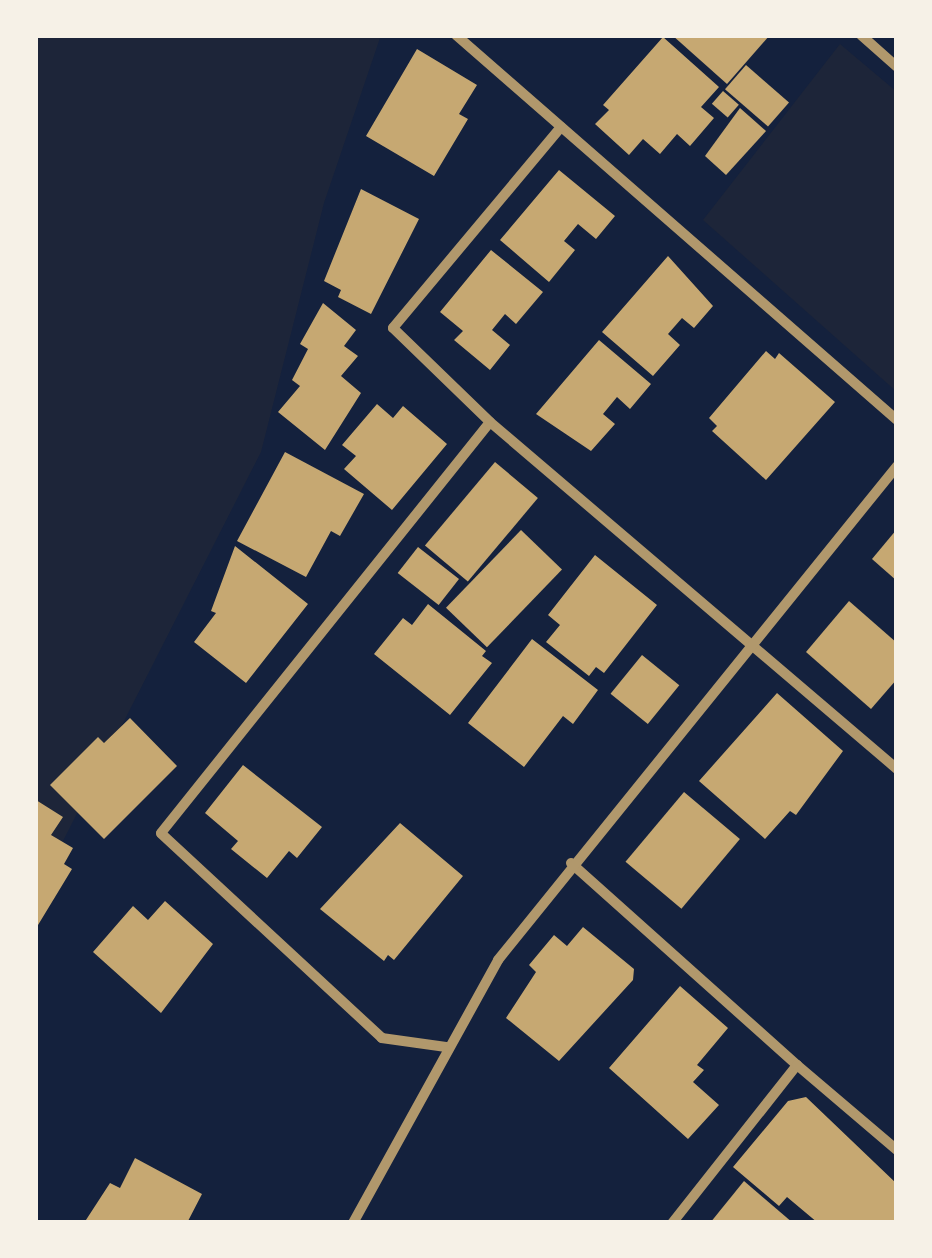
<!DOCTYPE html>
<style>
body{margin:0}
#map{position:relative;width:932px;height:1258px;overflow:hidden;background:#14213d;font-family:Cabin,sans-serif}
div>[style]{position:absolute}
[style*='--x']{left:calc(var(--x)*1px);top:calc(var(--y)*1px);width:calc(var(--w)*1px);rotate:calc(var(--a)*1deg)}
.green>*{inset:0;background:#1d2539}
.building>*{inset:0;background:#c6a872;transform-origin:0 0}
.minor>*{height:10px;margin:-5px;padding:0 5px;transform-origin:5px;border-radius:5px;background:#b1986c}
span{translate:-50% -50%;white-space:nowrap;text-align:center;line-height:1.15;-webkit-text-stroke:8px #f6f1e7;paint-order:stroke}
.frame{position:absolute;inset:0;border:38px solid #f6f1e7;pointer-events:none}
</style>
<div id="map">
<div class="green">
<div style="clip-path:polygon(35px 35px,381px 35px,324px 203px,261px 452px,35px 896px)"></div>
<div style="clip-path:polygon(840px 44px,897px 92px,897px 392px,703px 220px)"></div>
</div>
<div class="building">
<div style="clip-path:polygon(672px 35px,770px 35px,727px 84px)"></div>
<div style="clip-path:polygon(663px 37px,719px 87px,701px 107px,714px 118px,690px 146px,677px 134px,660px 154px,643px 139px,629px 155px,595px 124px,609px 110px,603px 105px)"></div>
<div style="clip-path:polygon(417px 49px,477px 85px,459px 114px,468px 119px,434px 176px,366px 136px)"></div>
<div style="left:746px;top:65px;width:57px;height:32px;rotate:41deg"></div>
<div style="left:723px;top:91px;width:21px;height:17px;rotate:41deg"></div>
<div style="clip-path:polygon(740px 108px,766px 131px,726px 175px,705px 156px)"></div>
<div style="clip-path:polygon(559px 170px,615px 216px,596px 239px,578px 224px,564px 241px,575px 250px,549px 282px,500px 240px)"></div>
<div style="clip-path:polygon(361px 189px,419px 219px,371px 314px,338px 297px,341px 290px,324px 281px)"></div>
<div style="clip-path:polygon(491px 250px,543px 292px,516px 324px,505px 314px,492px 330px,510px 345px,490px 370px,454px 340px,463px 331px,440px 312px)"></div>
<div style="clip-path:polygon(668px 256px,713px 306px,694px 328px,682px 318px,668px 334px,680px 345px,653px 376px,602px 332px)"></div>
<div style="clip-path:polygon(323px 303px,356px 330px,344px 346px,358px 356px,341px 376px,361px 393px,325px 450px,278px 412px,300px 386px,292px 380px,308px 349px,300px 344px)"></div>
<div style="clip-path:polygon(599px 340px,651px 384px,630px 409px,617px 397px,603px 414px,615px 424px,591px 451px,536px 414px)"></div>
<div style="clip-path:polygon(766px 351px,775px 359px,779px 353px,835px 402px,766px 480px,712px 431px,717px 426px,709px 418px)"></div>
<div style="clip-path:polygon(377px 404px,393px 418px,403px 406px,447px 444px,392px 510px,344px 469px,356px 456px,342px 445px)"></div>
<div style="clip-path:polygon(285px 452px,364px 494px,340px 536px,331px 531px,306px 577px,237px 541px)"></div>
<div style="left:495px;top:462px;width:56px;height:109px;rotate:40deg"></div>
<div style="clip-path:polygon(897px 529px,897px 581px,872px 559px)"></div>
<div style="left:521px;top:530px;width:57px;height:108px;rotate:44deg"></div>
<div style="clip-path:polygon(235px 546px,308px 604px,246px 683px,194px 642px,216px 613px,211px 611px)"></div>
<div style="left:418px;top:547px;width:52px;height:33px;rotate:38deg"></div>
<div style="clip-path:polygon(595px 555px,657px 605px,604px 673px,596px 667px,589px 676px,546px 642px,560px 625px,548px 615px)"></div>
<div style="clip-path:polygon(849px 601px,897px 643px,897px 679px,871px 709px,806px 652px)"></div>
<div style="clip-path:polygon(428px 604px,486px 651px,482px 656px,492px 663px,450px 715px,374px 654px,403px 618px,412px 625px)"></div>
<div style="clip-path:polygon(532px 639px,598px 690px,573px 724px,563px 716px,524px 767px,468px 723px)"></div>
<div style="left:642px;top:655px;width:48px;height:50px;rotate:39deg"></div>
<div style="clip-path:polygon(777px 693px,843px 751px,796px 815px,790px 811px,765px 839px,699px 781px)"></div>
<div style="clip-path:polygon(130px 718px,177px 766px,104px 839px,50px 785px,98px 737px,104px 743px)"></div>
<div style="clip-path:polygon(243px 765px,322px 827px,297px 858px,289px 851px,267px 878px,231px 849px,238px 841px,205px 813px)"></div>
<div style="left:684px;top:792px;width:73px;height:91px;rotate:40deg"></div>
<div style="clip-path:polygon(36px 800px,63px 817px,51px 835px,73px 848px,64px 864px,72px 869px,35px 930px)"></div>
<div style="clip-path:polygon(400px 823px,463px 876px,394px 960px,388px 955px,384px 961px,320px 909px)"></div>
<div style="clip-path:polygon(165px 901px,213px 944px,161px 1013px,93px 952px,133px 906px,148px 920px)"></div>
<div style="clip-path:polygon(583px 927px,634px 969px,633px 980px,559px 1061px,506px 1018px,536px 972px,529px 965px,554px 935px,567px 946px)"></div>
<div style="clip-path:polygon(680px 986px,728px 1028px,697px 1065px,704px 1070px,693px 1082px,719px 1105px,688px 1139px,609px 1068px)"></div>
<div style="clip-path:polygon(806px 1097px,897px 1184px,897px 1223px,818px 1223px,787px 1197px,779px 1206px,733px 1167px,788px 1101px)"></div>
<div style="clip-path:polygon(135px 1158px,202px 1194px,187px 1223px,84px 1223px,110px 1183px,120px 1188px)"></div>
<div style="clip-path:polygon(744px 1181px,793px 1223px,710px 1223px)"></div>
</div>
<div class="minor">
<div style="--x:456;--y:35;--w:585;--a:41.12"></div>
<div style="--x:861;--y:35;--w:48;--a:41.6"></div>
<div style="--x:561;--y:127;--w:262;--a:129.9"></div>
<div style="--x:393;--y:328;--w:135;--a:44.1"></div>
<div style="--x:490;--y:422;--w:535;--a:40.45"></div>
<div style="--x:571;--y:863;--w:303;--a:41.8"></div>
<div style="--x:797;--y:1065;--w:201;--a:128.3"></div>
<div style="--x:446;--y:1047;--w:65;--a:-172"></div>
<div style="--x:382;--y:1038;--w:301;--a:-137.2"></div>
<div style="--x:161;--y:833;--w:526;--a:-51.32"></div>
<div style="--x:797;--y:1065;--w:131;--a:40.4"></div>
<div style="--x:353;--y:1223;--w:300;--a:-61.1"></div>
<div style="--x:498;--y:960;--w:635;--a:-51.07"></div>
</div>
<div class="frame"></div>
</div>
